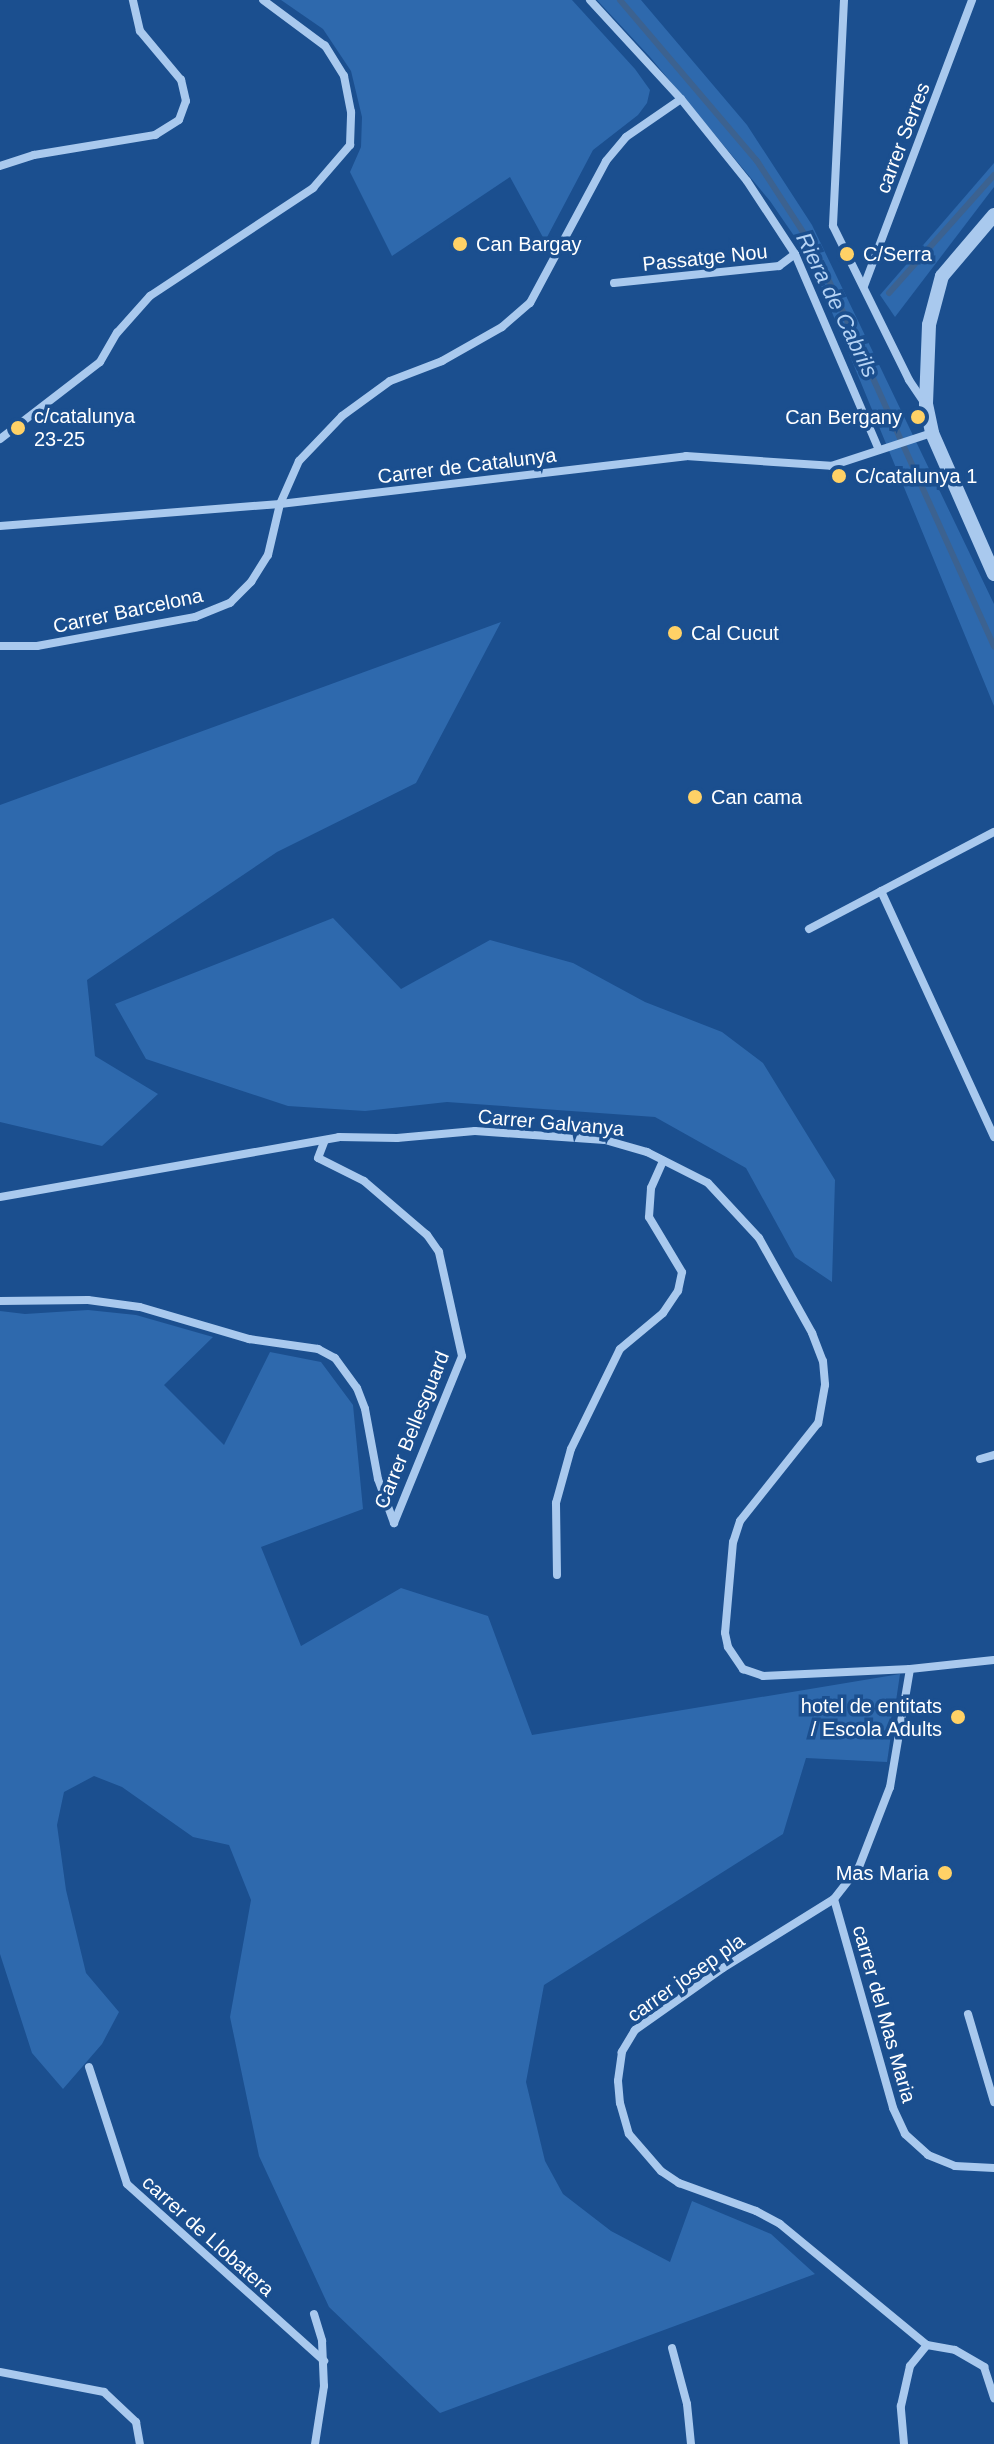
<!DOCTYPE html>
<style>
body{margin:0}
#map{position:relative;width:994px;height:2444px;overflow:hidden;background:#1b4f8f;font-family:Arial,sans-serif}
div>[style]{position:absolute}
[style*='--x']{left:calc(var(--x)*1px);top:calc(var(--y)*1px);width:calc(var(--w)*1px);rotate:calc(var(--a)*1deg)}
.green>*{inset:0;background:#2e69ad}
.stream>*{height:6px;margin:-3px;padding:0 3px;transform-origin:3px;border-radius:3px;background:#3c6290}
.minor>*{height:8px;margin:-4px;padding:0 4px;transform-origin:4px;border-radius:4px;background:#a9c9ee}
.tertiary>*{height:14px;margin:-7px;padding:0 7px;transform-origin:7px;border-radius:7px;background:#a9c9ee}
.dots>*{width:22px;height:22px;translate:-50% -50%;box-sizing:border-box;border:4px solid #1b4f8f;border-radius:50%}
span{translate:-50% -50%;white-space:nowrap;text-align:center;line-height:1.15;-webkit-text-stroke:7px #1b4f8f;paint-order:stroke}
.street-label{font-size:20px;color:#fff}
.poi-label{font-size:20px;color:#fff}
.left{translate:0 -50%;text-align:left}
.right{translate:-100% -50%;text-align:right}
.water-label{font-size:22px;color:#b5d3f5;font-style:italic}
</style>
<div id="map">
<div class="green">
<div style="clip-path:polygon(281px 0,572px 0,635px 69px,650px 90px,647px 103px,638px 115px,593px 150px,545px 241px,510px 177px,392px 256px,350px 172px,361px 147px,362px 117px,351px 71px,323px 29px)"></div>
<div style="clip-path:polygon(597px 0,641px 0,747px 125px,812px 225px,994px 604px,994px 706px,810px 259px,770px 201px,650px 57px)"></div>
<div style="clip-path:polygon(994px 163px,994px 187px,895px 317px,880px 295px)"></div>
<div style="clip-path:polygon(501px 622px,416px 783px,277px 852px,87px 980px,95px 1056px,158px 1094px,102px 1146px,0 1122px,0 805px)"></div>
<div style="clip-path:polygon(333px 918px,401px 989px,490px 940px,573px 963px,645px 1002px,722px 1032px,763px 1063px,835px 1180px,832px 1282px,795px 1257px,746px 1168px,655px 1117px,447px 1102px,365px 1111px,288px 1106px,146px 1059px,115px 1004px)"></div>
<div style="clip-path:polygon(88px 1310px,136px 1315px,213px 1337px,164px 1385px,224px 1445px,270px 1352px,321px 1362px,353px 1405px,363px 1509px,261px 1547px,301px 1646px,401px 1588px,488px 1616px,532px 1735px,900px 1674px,887px 1762px,806px 1758px,783px 1834px,544px 1985px,526px 2082px,545px 2161px,563px 2194px,611px 2231px,670px 2262px,692px 2201px,771px 2234px,815px 2274px,440px 2413px,329px 2307px,259px 2156px,230px 2017px,251px 1900px,229px 1845px,193px 1837px,122px 1787px,94px 1776px,64px 1792px,57px 1825px,66px 1890px,86px 1973px,119px 2012px,102px 2044px,63px 2089px,32px 2053px,0 1954px,0 1311px,25px 1314px)"></div>
</div>
<div class="stream">
<div style="--x:620;--y:0;--w:211;--a:49.6"></div>
<div style="--x:757;--y:161;--w:108;--a:57"></div>
<div style="--x:816;--y:252;--w:433;--a:65.7"></div>
<div style="--x:889;--y:293;--w:158;--a:-48.3"></div>
</div>
<div class="minor">
<div style="--x:590;--y:0;--w:134;--a:47.4"></div>
<div style="--x:681;--y:99;--w:105;--a:51.2"></div>
<div style="--x:747;--y:181;--w:87;--a:56.7"></div>
<div style="--x:795;--y:254;--w:213;--a:66.8"></div>
<div style="--x:844;--y:0;--w:226;--a:92.8"></div>
<div style="--x:833;--y:226;--w:172;--a:63.7"></div>
<div style="--x:909;--y:380;--w:29;--a:56"></div>
<div style="--x:0;--y:166;--w:36;--a:-18"></div>
<div style="--x:34;--y:155;--w:123;--a:-9.4"></div>
<div style="--x:155;--y:135;--w:28;--a:-32"></div>
<div style="--x:179;--y:120;--w:20;--a:-70"></div>
<div style="--x:186;--y:101;--w:22;--a:-103"></div>
<div style="--x:181;--y:80;--w:64;--a:-129.9"></div>
<div style="--x:140;--y:31;--w:32;--a:-103"></div>
<div style="--x:614;--y:283;--w:166;--a:-5.9"></div>
<div style="--x:779;--y:266;--w:20;--a:-37"></div>
<div style="--x:864;--y:286;--w:306;--a:-69.3"></div>
<div style="--x:0;--y:439;--w:126;--a:-37.6"></div>
<div style="--x:100;--y:362;--w:34;--a:-60"></div>
<div style="--x:117;--y:333;--w:50;--a:-48.3"></div>
<div style="--x:150;--y:296;--w:196;--a:-33.5"></div>
<div style="--x:313;--y:188;--w:57;--a:-49.3"></div>
<div style="--x:350;--y:145;--w:33;--a:-88"></div>
<div style="--x:351;--y:112;--w:37;--a:-101"></div>
<div style="--x:344;--y:76;--w:36;--a:-122"></div>
<div style="--x:325;--y:46;--w:77;--a:-143.4"></div>
<div style="--x:0;--y:526;--w:281;--a:-4.5"></div>
<div style="--x:280;--y:504;--w:409;--a:-6.7"></div>
<div style="--x:686;--y:456;--w:145;--a:3.9"></div>
<div style="--x:831;--y:466;--w:106;--a:-18.1"></div>
<div style="--x:0;--y:646;--w:37;--a:0"></div>
<div style="--x:37;--y:646;--w:161;--a:-10.4"></div>
<div style="--x:195;--y:617;--w:38;--a:-22"></div>
<div style="--x:230;--y:603;--w:30;--a:-45"></div>
<div style="--x:251;--y:582;--w:32;--a:-58"></div>
<div style="--x:268;--y:555;--w:52;--a:-76.8"></div>
<div style="--x:280;--y:504;--w:47;--a:-66.2"></div>
<div style="--x:299;--y:461;--w:62;--a:-46.3"></div>
<div style="--x:342;--y:416;--w:59;--a:-36.1"></div>
<div style="--x:390;--y:381;--w:56;--a:-21"></div>
<div style="--x:442;--y:361;--w:69;--a:-29.5"></div>
<div style="--x:502;--y:327;--w:37;--a:-41"></div>
<div style="--x:530;--y:303;--w:161;--a:-61.8"></div>
<div style="--x:606;--y:161;--w:31;--a:-50"></div>
<div style="--x:626;--y:137;--w:67;--a:-34.6"></div>
<div style="--x:881;--y:891;--w:271;--a:65.3"></div>
<div style="--x:809;--y:929;--w:209;--a:-27.7"></div>
<div style="--x:0;--y:1197;--w:344;--a:-10"></div>
<div style="--x:339;--y:1137;--w:58;--a:1"></div>
<div style="--x:397;--y:1138;--w:78;--a:-5.1"></div>
<div style="--x:475;--y:1131;--w:130;--a:4"></div>
<div style="--x:605;--y:1140;--w:44;--a:15.9"></div>
<div style="--x:647;--y:1152;--w:68;--a:26.9"></div>
<div style="--x:708;--y:1183;--w:75;--a:47.2"></div>
<div style="--x:759;--y:1238;--w:109;--a:60.8"></div>
<div style="--x:812;--y:1333;--w:30;--a:69"></div>
<div style="--x:823;--y:1361;--w:24;--a:85"></div>
<div style="--x:825;--y:1385;--w:39;--a:100"></div>
<div style="--x:818;--y:1423;--w:125;--a:128.5"></div>
<div style="--x:740;--y:1521;--w:22;--a:108"></div>
<div style="--x:733;--y:1542;--w:91;--a:95"></div>
<div style="--x:725;--y:1633;--w:14;--a:78"></div>
<div style="--x:728;--y:1647;--w:27;--a:56"></div>
<div style="--x:743;--y:1669;--w:21;--a:19"></div>
<div style="--x:763;--y:1676;--w:147;--a:-2.7"></div>
<div style="--x:910;--y:1669;--w:84;--a:-6.1"></div>
<div style="--x:0;--y:1301;--w:88;--a:-0.7"></div>
<div style="--x:88;--y:1300;--w:52;--a:7.7"></div>
<div style="--x:140;--y:1307;--w:114;--a:16.4"></div>
<div style="--x:249;--y:1339;--w:70;--a:8.2"></div>
<div style="--x:318;--y:1349;--w:19;--a:28"></div>
<div style="--x:335;--y:1358;--w:37;--a:54"></div>
<div style="--x:357;--y:1388;--w:22;--a:69"></div>
<div style="--x:365;--y:1409;--w:71;--a:79.5"></div>
<div style="--x:378;--y:1479;--w:47;--a:70"></div>
<div style="--x:394;--y:1523;--w:180;--a:-67.8"></div>
<div style="--x:462;--y:1356;--w:107;--a:-102.5"></div>
<div style="--x:439;--y:1252;--w:21;--a:-125"></div>
<div style="--x:427;--y:1235;--w:83;--a:-139.4"></div>
<div style="--x:364;--y:1181;--w:51;--a:-153.4"></div>
<div style="--x:318;--y:1158;--w:19;--a:-69"></div>
<div style="--x:980;--y:1459;--w:15;--a:-16"></div>
<div style="--x:557;--y:1575;--w:72;--a:-90.8"></div>
<div style="--x:556;--y:1503;--w:56;--a:-74.5"></div>
<div style="--x:571;--y:1449;--w:111;--a:-63.9"></div>
<div style="--x:620;--y:1349;--w:56;--a:-39.9"></div>
<div style="--x:663;--y:1313;--w:27;--a:-56"></div>
<div style="--x:678;--y:1291;--w:19;--a:-78"></div>
<div style="--x:682;--y:1272;--w:64;--a:-121"></div>
<div style="--x:649;--y:1217;--w:29;--a:-86"></div>
<div style="--x:651;--y:1188;--w:30;--a:-66"></div>
<div style="--x:910;--y:1669;--w:120;--a:99.6"></div>
<div style="--x:890;--y:1787;--w:86;--a:111.2"></div>
<div style="--x:859;--y:1867;--w:41;--a:128"></div>
<div style="--x:834;--y:1899;--w:131;--a:148.1"></div>
<div style="--x:723;--y:1968;--w:108;--a:144.8"></div>
<div style="--x:635;--y:2030;--w:26;--a:121"></div>
<div style="--x:622;--y:2052;--w:29;--a:98"></div>
<div style="--x:618;--y:2081;--w:22;--a:85"></div>
<div style="--x:620;--y:2103;--w:32;--a:74"></div>
<div style="--x:629;--y:2134;--w:49;--a:49.1"></div>
<div style="--x:661;--y:2171;--w:22;--a:34"></div>
<div style="--x:679;--y:2183;--w:82;--a:20"></div>
<div style="--x:756;--y:2211;--w:27;--a:28"></div>
<div style="--x:780;--y:2224;--w:190;--a:39.5"></div>
<div style="--x:927;--y:2345;--w:28;--a:10"></div>
<div style="--x:955;--y:2350;--w:34;--a:30"></div>
<div style="--x:984;--y:2367;--w:33;--a:72"></div>
<div style="--x:834;--y:1899;--w:217;--a:74.2"></div>
<div style="--x:893;--y:2108;--w:29;--a:65"></div>
<div style="--x:905;--y:2134;--w:31;--a:42"></div>
<div style="--x:928;--y:2155;--w:29;--a:22"></div>
<div style="--x:955;--y:2166;--w:39;--a:3"></div>
<div style="--x:968;--y:2014;--w:92;--a:73.5"></div>
<div style="--x:89;--y:2067;--w:123;--a:72"></div>
<div style="--x:127;--y:2184;--w:265;--a:41.9"></div>
<div style="--x:314;--y:2314;--w:28;--a:73"></div>
<div style="--x:322;--y:2341;--w:45;--a:87.5"></div>
<div style="--x:324;--y:2386;--w:59;--a:98.8"></div>
<div style="--x:672;--y:2348;--w:58;--a:75"></div>
<div style="--x:687;--y:2404;--w:40;--a:84.3"></div>
<div style="--x:0;--y:2372;--w:106;--a:10.9"></div>
<div style="--x:104;--y:2392;--w:44;--a:43.2"></div>
<div style="--x:136;--y:2422;--w:22;--a:80"></div>
<div style="--x:904;--y:2444;--w:38;--a:-95"></div>
<div style="--x:901;--y:2406;--w:41;--a:-77.3"></div>
<div style="--x:910;--y:2366;--w:27;--a:-51"></div>
</div>
<div class="tertiary">
<div style="--x:994;--y:215;--w:80;--a:130.4"></div>
<div style="--x:942;--y:276;--w:51;--a:104.9"></div>
<div style="--x:929;--y:325;--w:79;--a:92.2"></div>
<div style="--x:926;--y:404;--w:30;--a:78"></div>
<div style="--x:932;--y:433;--w:154;--a:66.3"></div>
</div>
<div class="dots">
<div style="left:460px;top:244px;background:#ffd166"></div>
<div style="left:847px;top:254px;background:#ffd166"></div>
<div style="left:918px;top:417px;background:#ffd166"></div>
<div style="left:18px;top:428px;background:#ffd166"></div>
<div style="left:839px;top:476px;background:#ffd166"></div>
<div style="left:675px;top:633px;background:#ffd166"></div>
<div style="left:695px;top:797px;background:#ffd166"></div>
<div style="left:958px;top:1717px;background:#ffd166"></div>
<div style="left:945px;top:1873px;background:#ffd166"></div>
</div>
<div class="street-label">
<span style="left:903px;top:138px;rotate:-69deg">carrer Serres</span>
<span style="left:705px;top:258px;rotate:-6deg">Passatge Nou</span>
<span style="left:467px;top:466px;rotate:-7deg">Carrer de Catalunya</span>
<span style="left:128px;top:611px;rotate:-12deg">Carrer Barcelona</span>
<span style="left:551px;top:1123px;rotate:5deg">Carrer Galvanya</span>
<span style="left:412px;top:1430px;rotate:-68deg">Carrer Bellesguard</span>
<span style="left:686px;top:1978px;rotate:-35deg">carrer josep pla</span>
<span style="left:884px;top:2014px;rotate:74deg">carrer del Mas Maria</span>
<span style="left:208px;top:2236px;rotate:42deg">carrer de Llobatera</span>
</div>
<div class="poi-label">
<span class="left" style="left:476px;top:244px">Can Bargay</span>
<span class="left" style="left:863px;top:254px">C/Serra</span>
<span class="left" style="left:34px;top:428px">c/catalunya<br>23-25</span>
<span class="right" style="left:902px;top:417px">Can Bergany</span>
<span class="left" style="left:855px;top:476px">C/catalunya 1</span>
<span class="left" style="left:691px;top:633px">Cal Cucut</span>
<span class="left" style="left:711px;top:797px">Can cama</span>
<span class="right" style="left:942px;top:1718px">hotel de entitats<br>/ Escola Adults</span>
<span class="right" style="left:929px;top:1873px">Mas Maria</span>
</div>
<div class="water-label">
<span style="left:837px;top:305px;rotate:64deg">Riera de Cabrils</span>
</div>
</div>
